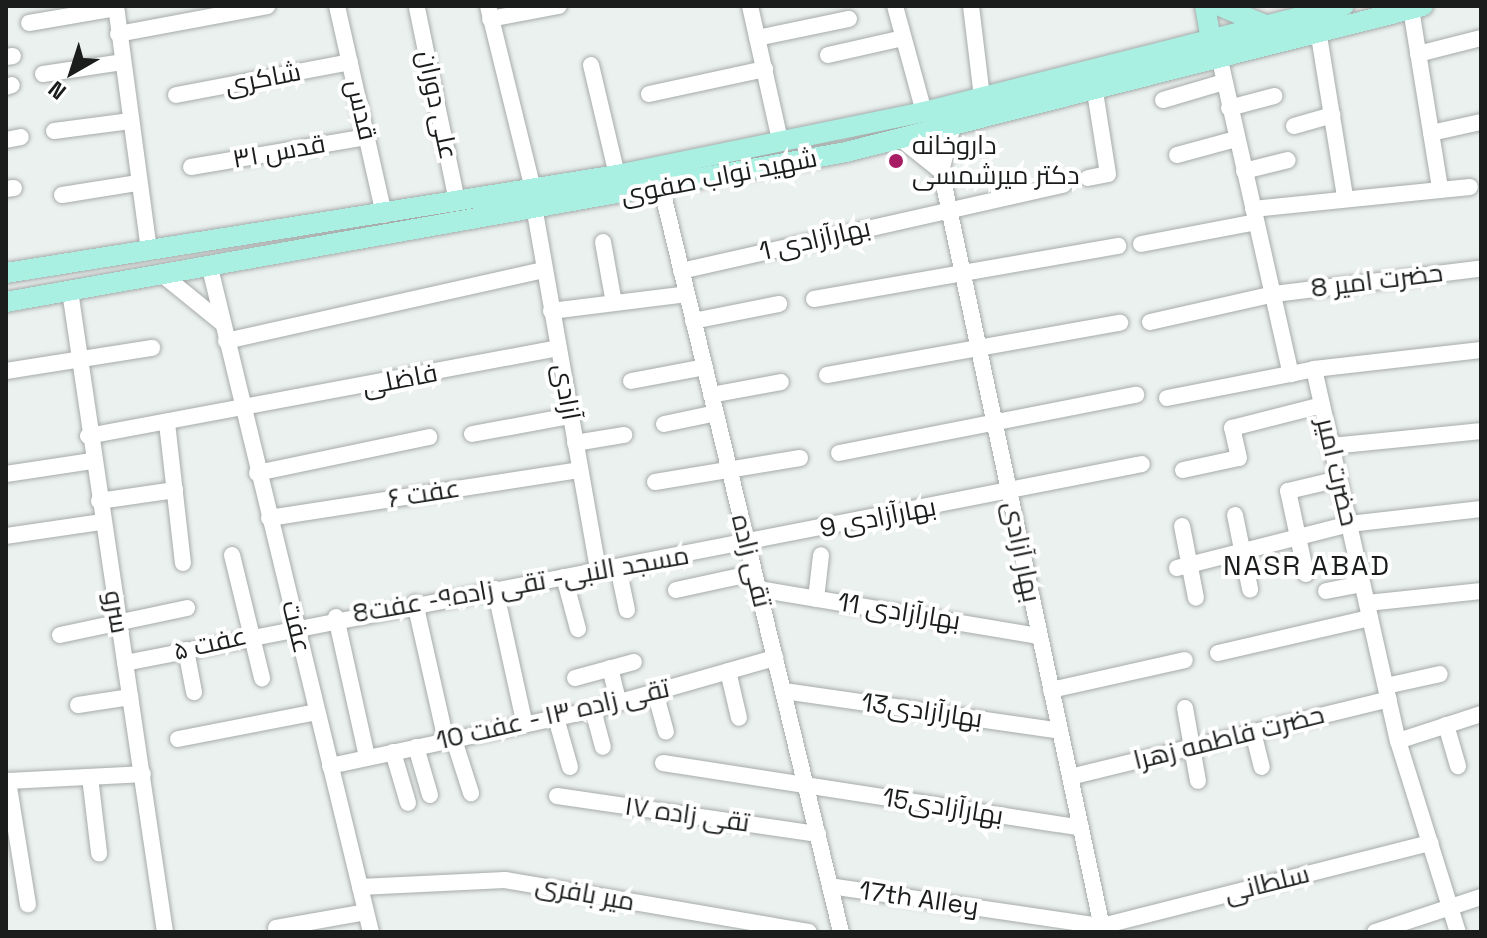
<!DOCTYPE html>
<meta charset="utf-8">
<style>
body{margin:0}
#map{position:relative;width:1487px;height:938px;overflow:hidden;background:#ebf1ef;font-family:"Space Grotesk",Cairo,sans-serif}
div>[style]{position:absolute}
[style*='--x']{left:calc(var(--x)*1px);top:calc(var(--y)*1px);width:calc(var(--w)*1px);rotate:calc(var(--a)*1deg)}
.roads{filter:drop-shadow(0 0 2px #a6abaa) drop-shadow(0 0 2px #a6abaa)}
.minor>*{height:16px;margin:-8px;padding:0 8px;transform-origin:8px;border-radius:8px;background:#fff}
.major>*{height:20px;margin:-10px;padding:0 10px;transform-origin:10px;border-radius:10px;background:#a9efe2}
.dots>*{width:22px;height:22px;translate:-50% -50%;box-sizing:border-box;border:4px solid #fff;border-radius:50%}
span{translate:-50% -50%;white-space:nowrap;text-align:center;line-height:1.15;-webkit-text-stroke:8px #fff;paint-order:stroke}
.street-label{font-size:26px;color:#1b1d1d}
.poi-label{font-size:26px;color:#1b1d1d}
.left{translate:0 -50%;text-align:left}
.neighbourhood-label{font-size:28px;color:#1b1d1d;letter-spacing:2px}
.frame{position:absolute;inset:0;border:8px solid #1b1d1d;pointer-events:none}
.north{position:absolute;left:32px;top:32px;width:80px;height:80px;-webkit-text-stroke:6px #fff;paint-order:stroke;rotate:219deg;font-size:22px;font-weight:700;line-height:32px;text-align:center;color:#1b1d1d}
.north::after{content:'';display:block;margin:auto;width:28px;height:36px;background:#1b1d1d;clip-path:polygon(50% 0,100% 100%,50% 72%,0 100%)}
</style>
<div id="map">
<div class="roads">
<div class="minor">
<div style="--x:116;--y:6;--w:247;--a:82.3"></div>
<div style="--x:337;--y:6;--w:214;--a:77.3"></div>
<div style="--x:488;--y:6;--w:188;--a:76.2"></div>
<div style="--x:750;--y:6;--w:137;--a:77.4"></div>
<div style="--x:895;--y:6;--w:110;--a:74.7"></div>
<div style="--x:971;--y:6;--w:92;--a:83.1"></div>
<div style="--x:417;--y:8;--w:197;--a:78.3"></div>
<div style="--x:1411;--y:9;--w:182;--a:80.8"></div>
<div style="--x:490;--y:19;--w:70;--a:-10.7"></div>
<div style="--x:29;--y:23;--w:88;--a:-9.8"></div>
<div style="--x:118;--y:34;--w:152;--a:-10.6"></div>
<div style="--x:1319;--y:36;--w:162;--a:80.8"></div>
<div style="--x:757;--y:38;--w:94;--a:-11.7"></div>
<div style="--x:1418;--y:54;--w:65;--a:-14.3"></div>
<div style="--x:828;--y:55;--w:77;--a:-12.8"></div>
<div style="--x:6;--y:57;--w:7;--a:-8"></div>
<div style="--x:1220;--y:60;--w:322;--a:77.3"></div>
<div style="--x:1291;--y:374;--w:24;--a:-12"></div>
<div style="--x:1314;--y:369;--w:381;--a:77.3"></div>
<div style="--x:1398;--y:741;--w:200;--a:72.6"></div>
<div style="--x:591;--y:65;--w:113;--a:76.7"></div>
<div style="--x:43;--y:74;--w:80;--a:-8.6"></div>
<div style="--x:6;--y:87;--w:6;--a:-18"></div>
<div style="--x:649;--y:94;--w:119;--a:-12.2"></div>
<div style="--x:176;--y:95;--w:177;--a:-10.7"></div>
<div style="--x:1163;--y:100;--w:64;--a:-16.4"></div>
<div style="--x:1229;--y:108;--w:47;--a:-14.9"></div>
<div style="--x:953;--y:126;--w:47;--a:104.9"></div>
<div style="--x:941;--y:171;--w:778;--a:77.98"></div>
<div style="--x:1294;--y:126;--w:40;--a:-16"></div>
<div style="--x:54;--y:131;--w:77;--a:-7.5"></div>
<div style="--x:1431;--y:133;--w:51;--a:-12.4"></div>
<div style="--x:901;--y:139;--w:51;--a:38.7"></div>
<div style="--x:6;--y:140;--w:15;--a:-11"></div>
<div style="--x:1177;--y:155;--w:61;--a:-15.2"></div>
<div style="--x:191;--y:167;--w:179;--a:-9.7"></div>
<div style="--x:1244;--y:171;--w:45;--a:-14"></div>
<div style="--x:1088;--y:178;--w:20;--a:-11"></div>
<div style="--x:1108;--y:174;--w:83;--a:-99"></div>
<div style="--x:6;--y:189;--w:8;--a:-7"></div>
<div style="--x:662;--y:190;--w:763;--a:76.44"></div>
<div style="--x:62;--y:195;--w:77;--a:-9"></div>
<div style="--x:1253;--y:209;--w:218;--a:-5.8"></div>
<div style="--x:535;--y:212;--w:364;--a:80"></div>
<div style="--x:603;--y:242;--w:62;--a:79.8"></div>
<div style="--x:1141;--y:244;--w:117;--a:-10.8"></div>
<div style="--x:210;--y:268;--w:683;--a:76.37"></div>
<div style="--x:681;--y:271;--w:392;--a:-12.7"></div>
<div style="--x:163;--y:275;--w:76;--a:39.1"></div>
<div style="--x:70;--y:291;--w:648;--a:81.57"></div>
<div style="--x:814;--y:299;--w:309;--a:-9.9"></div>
<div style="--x:551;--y:311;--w:137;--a:-7.1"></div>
<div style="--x:693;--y:321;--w:88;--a:-11.2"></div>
<div style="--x:1150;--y:322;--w:127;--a:-12.7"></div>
<div style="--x:1274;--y:294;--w:207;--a:-7"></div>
<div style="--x:226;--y:341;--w:326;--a:-12.6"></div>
<div style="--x:1314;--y:369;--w:168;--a:-6.5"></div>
<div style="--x:6;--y:371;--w:148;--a:-9"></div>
<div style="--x:827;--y:375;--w:298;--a:-10.1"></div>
<div style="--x:631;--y:381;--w:75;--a:-10.7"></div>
<div style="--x:711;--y:395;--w:71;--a:-10.5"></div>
<div style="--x:1167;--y:398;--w:126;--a:-11"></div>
<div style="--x:167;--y:423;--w:141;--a:83.5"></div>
<div style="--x:664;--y:424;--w:53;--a:-11.9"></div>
<div style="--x:472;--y:434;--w:100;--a:-10.4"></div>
<div style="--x:88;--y:436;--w:478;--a:-10.6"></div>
<div style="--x:575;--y:443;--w:50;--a:-9.3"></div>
<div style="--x:1332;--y:446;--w:150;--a:-5.7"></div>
<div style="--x:839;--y:453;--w:303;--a:-11.1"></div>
<div style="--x:1183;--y:470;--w:57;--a:-12.1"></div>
<div style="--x:1239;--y:458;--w:31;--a:-103"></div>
<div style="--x:1232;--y:428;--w:93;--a:-14.3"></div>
<div style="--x:257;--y:473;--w:176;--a:-11.8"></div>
<div style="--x:6;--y:474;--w:87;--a:-8.6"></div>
<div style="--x:655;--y:482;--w:147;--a:-9.4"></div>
<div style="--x:99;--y:501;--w:77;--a:-8.2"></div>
<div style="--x:1235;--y:515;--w:76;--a:78.5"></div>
<div style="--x:269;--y:518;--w:315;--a:-8.8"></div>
<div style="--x:1182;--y:526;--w:73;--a:79"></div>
<div style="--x:6;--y:536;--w:96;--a:-8.4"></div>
<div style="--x:232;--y:555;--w:127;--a:76.3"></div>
<div style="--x:618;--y:567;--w:44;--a:78.2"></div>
<div style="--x:1177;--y:568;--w:178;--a:-14.3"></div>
<div style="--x:1349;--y:524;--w:133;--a:-6.5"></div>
<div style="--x:1306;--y:574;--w:85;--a:-102.2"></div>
<div style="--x:1288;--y:491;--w:52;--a:-13.2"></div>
<div style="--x:564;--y:577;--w:54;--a:74.9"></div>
<div style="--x:495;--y:589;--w:139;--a:77.6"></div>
<div style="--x:758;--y:589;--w:285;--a:9.5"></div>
<div style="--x:676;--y:590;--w:80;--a:-12.3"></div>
<div style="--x:1326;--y:591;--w:37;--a:-11"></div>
<div style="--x:816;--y:599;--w:44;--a:-83.5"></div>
<div style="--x:415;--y:603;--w:141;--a:77.3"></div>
<div style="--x:1367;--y:603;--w:115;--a:-6"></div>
<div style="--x:336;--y:617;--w:143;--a:77.5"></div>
<div style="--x:60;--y:635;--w:130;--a:-12"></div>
<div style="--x:186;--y:650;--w:43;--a:79.2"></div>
<div style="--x:1218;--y:653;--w:156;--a:-13"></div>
<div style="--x:125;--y:663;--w:1036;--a:-11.07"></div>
<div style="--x:610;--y:668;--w:36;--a:76"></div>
<div style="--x:728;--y:671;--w:48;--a:76.8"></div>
<div style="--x:575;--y:678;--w:61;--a:-15.2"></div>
<div style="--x:1386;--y:686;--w:55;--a:-12.5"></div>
<div style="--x:1051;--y:690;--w:137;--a:-12.6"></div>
<div style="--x:784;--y:691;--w:279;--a:8.2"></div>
<div style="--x:655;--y:692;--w:41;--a:74.6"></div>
<div style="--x:78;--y:705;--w:53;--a:-8.7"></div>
<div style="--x:1185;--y:708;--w:74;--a:79.9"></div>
<div style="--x:593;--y:710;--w:38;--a:75"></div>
<div style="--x:556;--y:718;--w:51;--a:74.1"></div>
<div style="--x:1446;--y:725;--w:43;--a:73.7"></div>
<div style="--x:1253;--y:732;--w:36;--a:76"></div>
<div style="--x:178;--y:739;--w:142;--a:-11"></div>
<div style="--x:454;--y:740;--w:56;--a:72.2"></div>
<div style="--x:1398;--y:741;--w:87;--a:-18"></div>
<div style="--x:416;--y:747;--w:50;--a:73.7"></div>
<div style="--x:393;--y:752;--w:53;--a:73.6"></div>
<div style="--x:663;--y:763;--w:423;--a:8.8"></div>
<div style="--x:330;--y:766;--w:261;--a:-12"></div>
<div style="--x:585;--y:712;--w:198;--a:-15.9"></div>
<div style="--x:90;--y:777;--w:77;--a:83.2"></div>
<div style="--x:1070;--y:777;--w:328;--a:-13.7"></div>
<div style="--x:6;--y:781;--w:137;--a:-2.9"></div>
<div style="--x:8;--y:781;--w:125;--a:80.8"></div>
<div style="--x:557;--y:796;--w:264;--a:8.3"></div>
<div style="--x:830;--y:886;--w:275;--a:8.4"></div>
<div style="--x:1102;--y:926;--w:339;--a:-14.2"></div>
<div style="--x:360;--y:887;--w:145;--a:-2.8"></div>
<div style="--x:505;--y:880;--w:308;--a:9.7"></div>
<div style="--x:276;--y:928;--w:91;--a:-10.1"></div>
<div style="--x:1375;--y:932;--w:112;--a:-18.3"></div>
</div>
<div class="major">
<div style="--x:1205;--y:6;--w:36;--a:80"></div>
<div style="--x:1220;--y:6;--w:49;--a:22.9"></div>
<div style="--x:6;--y:273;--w:619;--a:-9.11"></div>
<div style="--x:617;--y:175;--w:313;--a:-11.6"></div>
<div style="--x:924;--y:112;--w:433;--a:-14.2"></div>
<div style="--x:6;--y:302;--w:853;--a:-10.12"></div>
<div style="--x:846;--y:152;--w:595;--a:-14.2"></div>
</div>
</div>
<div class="dots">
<div style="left:896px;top:161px;background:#a71d63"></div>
</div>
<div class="street-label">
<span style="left:263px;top:79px;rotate:-11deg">شاکری</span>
<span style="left:437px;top:105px;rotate:78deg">علی دوران</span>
<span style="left:361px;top:110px;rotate:77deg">قدس</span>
<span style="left:279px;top:152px;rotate:-10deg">قدس ۳۱</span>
<span style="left:719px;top:177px;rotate:-11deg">شهید نواب صفوی</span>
<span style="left:815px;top:240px;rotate:-13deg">بهارآزادی 1</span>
<span style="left:1377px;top:281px;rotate:-7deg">حضرت امیر 8</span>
<span style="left:400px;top:380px;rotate:-11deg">فاضلی</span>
<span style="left:566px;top:392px;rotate:80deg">آزادی</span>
<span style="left:1337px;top:472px;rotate:77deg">حضرت امیر</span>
<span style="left:424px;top:494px;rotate:-9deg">عفت ۶</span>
<span style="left:878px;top:518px;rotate:-11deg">بهارآزادی 9</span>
<span style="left:1021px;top:552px;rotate:78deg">بهار آزادی</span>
<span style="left:751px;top:561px;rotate:76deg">تقی زاده</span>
<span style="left:521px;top:585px;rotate:-10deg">مسجد النبی- تقی زاده۹- عفت8</span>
<span style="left:116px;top:612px;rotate:80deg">سرو</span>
<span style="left:899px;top:612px;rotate:9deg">بهارآزادی 11</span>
<span style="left:296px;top:627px;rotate:76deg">عفت</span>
<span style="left:210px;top:644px;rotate:-13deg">عفت ۵</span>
<span style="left:922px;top:711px;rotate:8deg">بهارآزادی13</span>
<span style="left:553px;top:715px;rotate:-13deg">تقی زاده ۱۳ - عفت 10</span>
<span style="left:1229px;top:738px;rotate:-14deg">حضرت فاطمه زهرا</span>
<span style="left:943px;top:807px;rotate:9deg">بهارآزادی15</span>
<span style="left:687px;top:815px;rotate:8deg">تقی زاده ۱۷</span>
<span style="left:1267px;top:884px;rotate:-14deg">سلطانی</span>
<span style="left:585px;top:894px;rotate:10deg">میر بافری</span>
<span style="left:919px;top:899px;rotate:8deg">17th Alley</span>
</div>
<div class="poi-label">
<span class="left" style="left:912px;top:161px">داروخانه<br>دکتر میرشمسی</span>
</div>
<div class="neighbourhood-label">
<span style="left:1307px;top:565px">NASR ABAD</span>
</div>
<div class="frame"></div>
<div class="north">N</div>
</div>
